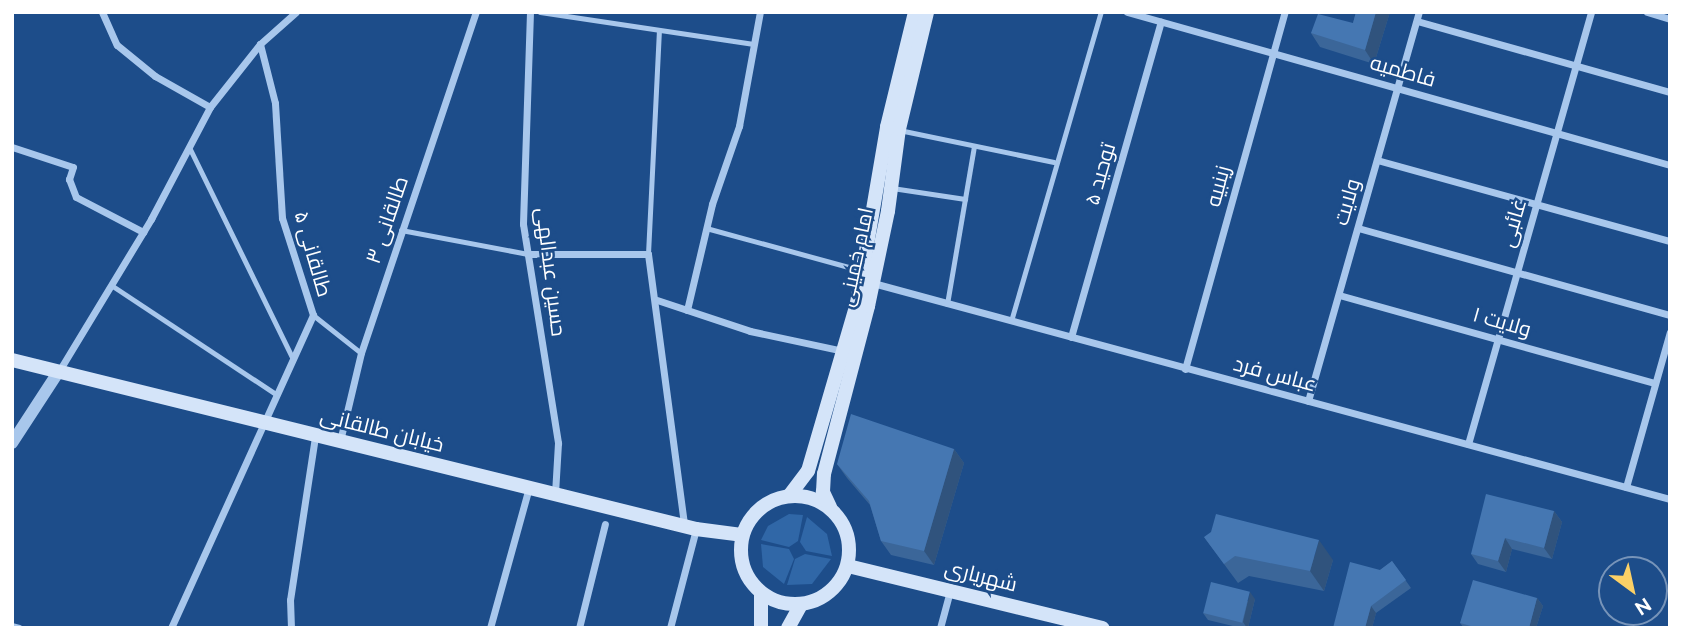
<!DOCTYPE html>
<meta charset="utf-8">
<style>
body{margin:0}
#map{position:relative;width:1682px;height:640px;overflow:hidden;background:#1d4d8a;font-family:Raleway,Cairo,sans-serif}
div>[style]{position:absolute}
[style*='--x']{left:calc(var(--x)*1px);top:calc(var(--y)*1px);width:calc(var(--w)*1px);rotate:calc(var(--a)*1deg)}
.green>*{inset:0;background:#3067a7}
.service>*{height:5px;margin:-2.5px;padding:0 2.5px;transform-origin:2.5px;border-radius:2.5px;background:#a8c7ec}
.minor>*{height:7px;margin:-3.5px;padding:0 3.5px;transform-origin:3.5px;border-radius:3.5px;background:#a8c7ec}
.tertiary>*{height:12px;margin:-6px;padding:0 6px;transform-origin:6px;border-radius:6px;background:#a8c7ec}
.secondary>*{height:14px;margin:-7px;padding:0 7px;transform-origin:7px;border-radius:7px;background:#d4e4f9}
.secondary>.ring{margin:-7px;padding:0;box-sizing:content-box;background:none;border:14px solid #d4e4f9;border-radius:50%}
.wall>*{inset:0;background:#3b6699}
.shaded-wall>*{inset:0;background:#30537d}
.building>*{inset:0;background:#4577b2;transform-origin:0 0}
span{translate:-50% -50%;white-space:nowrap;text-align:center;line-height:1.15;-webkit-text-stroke:5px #1d4d8a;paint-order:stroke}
.street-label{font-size:21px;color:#fff}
.frame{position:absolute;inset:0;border:14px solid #fff;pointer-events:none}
.north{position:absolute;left:1598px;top:556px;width:70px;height:70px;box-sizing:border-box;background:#1d4d8a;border:2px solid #7794b9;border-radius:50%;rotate:147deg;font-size:19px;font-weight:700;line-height:28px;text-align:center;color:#fff}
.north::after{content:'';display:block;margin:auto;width:24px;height:32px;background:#fbd066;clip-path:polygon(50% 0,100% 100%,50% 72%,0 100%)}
</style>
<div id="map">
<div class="green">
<div style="clip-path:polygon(789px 514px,803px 515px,798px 541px,789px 547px,761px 540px,768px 526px)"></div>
<div style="clip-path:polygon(807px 517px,827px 534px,832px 556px,806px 551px,800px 542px)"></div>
<div style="clip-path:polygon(761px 544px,789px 549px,794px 559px,784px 584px,763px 567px)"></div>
<div style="clip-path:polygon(805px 554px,831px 559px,812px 584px,787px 585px,795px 559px)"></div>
</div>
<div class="service">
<div style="--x:540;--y:12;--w:216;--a:8.5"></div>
<div style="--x:899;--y:130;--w:158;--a:11.7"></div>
<div style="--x:189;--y:147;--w:236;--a:63.9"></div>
<div style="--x:892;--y:188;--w:74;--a:8.6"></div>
<div style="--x:706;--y:228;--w:160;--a:15.3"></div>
<div style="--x:401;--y:230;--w:129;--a:10.7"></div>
<div style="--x:648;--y:254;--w:224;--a:-87.2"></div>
<div style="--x:111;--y:285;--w:199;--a:33.5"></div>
<div style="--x:947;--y:304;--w:160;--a:-80.3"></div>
<div style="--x:313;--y:315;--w:61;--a:38.4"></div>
<div style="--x:1011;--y:321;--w:322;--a:-73.8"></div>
</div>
<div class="minor">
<div style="--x:102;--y:12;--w:36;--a:66"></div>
<div style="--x:117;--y:45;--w:49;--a:39.2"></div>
<div style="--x:155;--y:76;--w:63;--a:29.4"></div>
<div style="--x:530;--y:12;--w:212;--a:91.9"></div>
<div style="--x:523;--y:224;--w:222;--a:80.9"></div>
<div style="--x:558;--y:443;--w:50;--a:93.4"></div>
<div style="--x:1127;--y:12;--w:564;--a:15.74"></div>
<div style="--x:1647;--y:12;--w:24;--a:17"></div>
<div style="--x:1417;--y:21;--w:263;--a:15.7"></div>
<div style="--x:12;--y:147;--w:64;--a:18.2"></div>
<div style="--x:73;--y:167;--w:13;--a:108"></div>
<div style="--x:69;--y:179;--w:19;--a:69"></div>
<div style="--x:76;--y:197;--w:76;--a:27.6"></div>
<div style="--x:1377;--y:160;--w:304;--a:15.5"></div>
<div style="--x:1358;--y:228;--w:324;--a:15.6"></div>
<div style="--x:528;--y:254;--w:120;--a:0"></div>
<div style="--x:648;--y:254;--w:273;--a:82.4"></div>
<div style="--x:873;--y:283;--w:826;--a:15.16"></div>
<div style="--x:1339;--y:295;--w:328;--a:15.6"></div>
<div style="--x:657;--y:300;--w:98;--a:18.4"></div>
<div style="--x:750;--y:331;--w:95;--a:12.1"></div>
<div style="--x:687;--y:310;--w:109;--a:-76.7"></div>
<div style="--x:712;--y:204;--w:83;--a:-70.9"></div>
<div style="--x:739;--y:126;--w:116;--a:-79.6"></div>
<div style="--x:1071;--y:337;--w:328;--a:-74.1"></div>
<div style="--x:1185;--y:369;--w:371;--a:-74.4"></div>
<div style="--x:59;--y:371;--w:178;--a:-58.8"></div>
<div style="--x:151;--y:219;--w:127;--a:-62.2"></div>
<div style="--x:210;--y:107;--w:80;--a:-51.6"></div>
<div style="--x:260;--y:44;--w:48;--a:-41.6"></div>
<div style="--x:1308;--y:401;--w:405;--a:-74.1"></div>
<div style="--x:340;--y:441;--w:90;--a:-76.6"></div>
<div style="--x:361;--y:353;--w:360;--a:-71.4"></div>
<div style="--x:1468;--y:444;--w:449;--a:-74.1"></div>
<div style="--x:1626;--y:487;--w:161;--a:-74.2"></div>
<div style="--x:12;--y:626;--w:7;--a:16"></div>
<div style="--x:171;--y:628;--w:344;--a:-65.6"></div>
<div style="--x:313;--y:315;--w:102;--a:-107.7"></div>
<div style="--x:282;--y:218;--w:115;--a:-93.5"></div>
<div style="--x:275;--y:103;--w:61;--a:-104.3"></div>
<div style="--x:291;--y:628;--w:28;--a:-92"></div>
<div style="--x:290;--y:600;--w:166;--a:-81.3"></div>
<div style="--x:490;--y:628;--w:146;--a:-74.5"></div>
<div style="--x:579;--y:628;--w:107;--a:-76"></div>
<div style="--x:670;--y:628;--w:102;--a:-75.3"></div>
<div style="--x:940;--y:628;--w:38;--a:-75"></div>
</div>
<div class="tertiary">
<div style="--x:12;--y:443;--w:86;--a:-56.9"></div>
</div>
<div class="secondary">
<div style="--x:12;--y:360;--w:705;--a:13.88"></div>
<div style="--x:696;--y:529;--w:46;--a:7.4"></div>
<div class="ring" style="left:741px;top:496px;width:94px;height:94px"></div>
<div style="--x:789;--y:496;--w:31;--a:-53"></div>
<div style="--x:808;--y:471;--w:175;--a:-73.7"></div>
<div style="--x:857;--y:303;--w:179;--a:-80.3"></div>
<div style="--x:887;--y:127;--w:118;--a:-76.3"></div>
<div style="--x:830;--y:507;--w:17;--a:-115"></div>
<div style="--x:823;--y:492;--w:18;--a:-87"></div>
<div style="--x:824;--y:474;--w:174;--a:-75.3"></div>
<div style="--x:868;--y:306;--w:97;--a:-78.1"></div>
<div style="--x:888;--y:211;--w:83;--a:-82.4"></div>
<div style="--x:899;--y:129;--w:120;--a:-76.5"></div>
<div style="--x:848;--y:566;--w:262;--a:13.7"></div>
<div style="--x:761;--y:593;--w:35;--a:90"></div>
<div style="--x:788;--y:628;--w:26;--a:-61"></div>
</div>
<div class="wall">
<div style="clip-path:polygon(1356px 12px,1390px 12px,1374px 64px,1320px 47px,1311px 33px,1353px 23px)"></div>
<div style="clip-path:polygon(954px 449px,964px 463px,934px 565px,891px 555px,881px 541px,870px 505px,847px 478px,837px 464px)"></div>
<div style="clip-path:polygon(1554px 511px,1562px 522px,1552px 559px,1512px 549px,1506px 572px,1478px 564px,1471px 554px)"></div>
<div style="clip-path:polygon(1204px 537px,1333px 560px,1324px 591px,1249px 576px,1238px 583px)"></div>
<div style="clip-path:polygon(1392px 561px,1411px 588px,1376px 613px,1372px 628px,1333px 628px,1380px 570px)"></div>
<div style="clip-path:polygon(1537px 598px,1543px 606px,1536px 628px,1464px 628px,1460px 623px)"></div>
<div style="clip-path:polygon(1255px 599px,1248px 628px,1241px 628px,1208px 620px,1203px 613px)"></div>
</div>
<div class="shaded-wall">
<div style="clip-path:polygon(1376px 12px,1390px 12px,1374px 64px,1365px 50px)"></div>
<div style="clip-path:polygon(954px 449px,964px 463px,934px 565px,924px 551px)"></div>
<div style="clip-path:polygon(1554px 511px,1562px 522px,1552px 559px,1544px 548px)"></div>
<div style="clip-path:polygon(1505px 538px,1512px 549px,1506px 572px,1498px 561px)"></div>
<div style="clip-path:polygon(1319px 540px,1333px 560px,1324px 591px,1310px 571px)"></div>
<div style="clip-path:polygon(1250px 592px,1255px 599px,1248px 628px,1247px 628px,1243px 622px)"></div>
<div style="clip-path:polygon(1537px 598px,1543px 606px,1536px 628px,1529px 628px)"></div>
<div style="clip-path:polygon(1371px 606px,1376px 613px,1372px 628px,1365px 628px)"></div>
</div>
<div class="building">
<div style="clip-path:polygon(1356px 12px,1376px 12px,1365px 50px,1311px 33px,1318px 14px,1353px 23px)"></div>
<div style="clip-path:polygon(851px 414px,954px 449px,924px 551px,881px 541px,869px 501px,837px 464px)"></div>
<div style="clip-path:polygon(1486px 494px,1554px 511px,1544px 548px,1505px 538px,1498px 561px,1471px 554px)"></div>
<div style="clip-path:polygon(1216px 514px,1319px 540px,1310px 571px,1235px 556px,1224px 564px,1204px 537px,1211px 532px)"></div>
<div style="clip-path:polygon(1392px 561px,1406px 580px,1371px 606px,1365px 628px,1333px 628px,1350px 562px,1380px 570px)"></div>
<div style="clip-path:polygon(1473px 580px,1537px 598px,1529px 628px,1478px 628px,1460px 623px)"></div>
<div style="left:1211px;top:582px;width:40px;height:32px;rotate:14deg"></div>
</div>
<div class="street-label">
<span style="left:1403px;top:71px;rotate:16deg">فاطمیه</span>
<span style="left:1100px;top:174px;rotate:-74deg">توحید ۵</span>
<span style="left:1218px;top:186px;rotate:-75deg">زینبیه</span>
<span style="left:1347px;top:202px;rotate:-74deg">ولایت</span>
<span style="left:387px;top:220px;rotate:-71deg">طالقانی ۳</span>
<span style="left:1513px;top:223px;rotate:-74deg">غائبی</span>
<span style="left:313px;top:254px;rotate:74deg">طالقانی ۵</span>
<span style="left:856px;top:257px;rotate:-78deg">امام خمینی</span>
<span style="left:551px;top:272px;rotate:83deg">حسین عبدالهی</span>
<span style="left:1502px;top:322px;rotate:16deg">ولایت ۱</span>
<span style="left:1275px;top:374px;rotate:15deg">عباس فرد</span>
<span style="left:382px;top:430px;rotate:14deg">خیابان طالقانی</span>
<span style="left:981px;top:576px;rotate:14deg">شهریاری</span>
</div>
<div class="frame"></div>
<div class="north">N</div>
</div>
